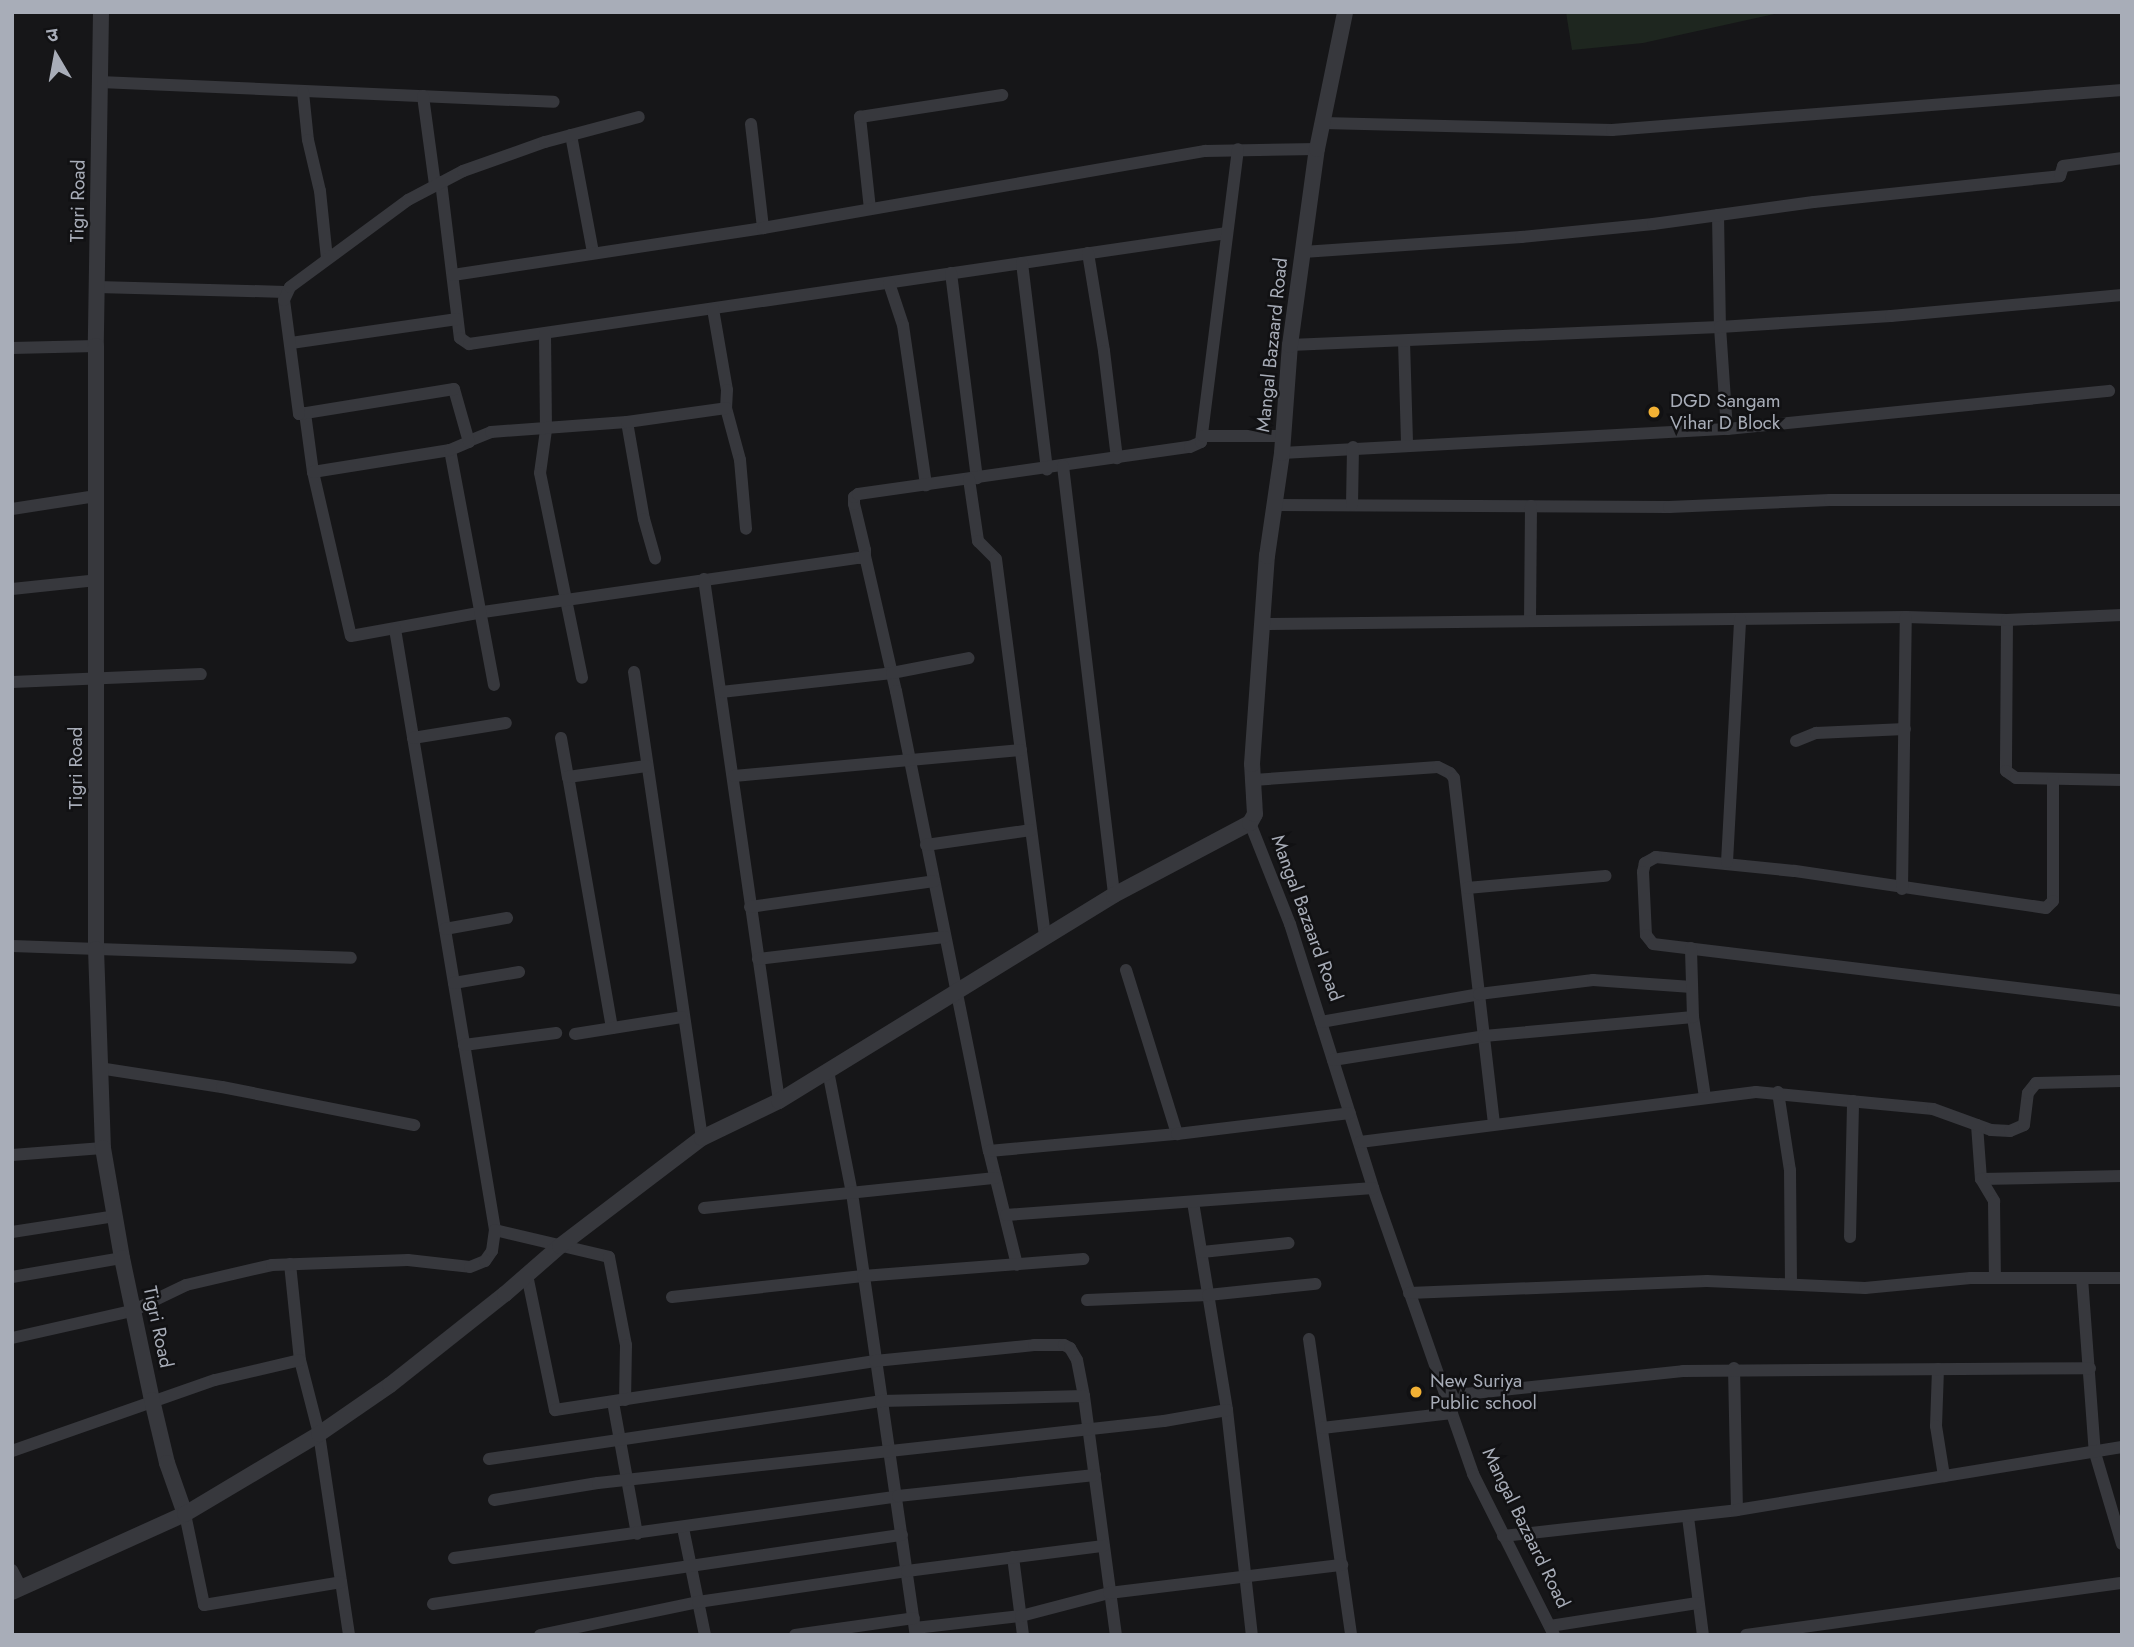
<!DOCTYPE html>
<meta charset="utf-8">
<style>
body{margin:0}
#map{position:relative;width:2134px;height:1647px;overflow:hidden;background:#161618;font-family:Jost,"Noto Sans Devanagari",sans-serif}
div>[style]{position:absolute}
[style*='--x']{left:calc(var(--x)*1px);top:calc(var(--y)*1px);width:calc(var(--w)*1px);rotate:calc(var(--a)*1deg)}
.green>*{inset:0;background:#1e261f}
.minor>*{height:12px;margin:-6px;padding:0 6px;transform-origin:6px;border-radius:6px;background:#37383d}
.tertiary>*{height:16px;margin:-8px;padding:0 8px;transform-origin:8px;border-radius:8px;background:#37383d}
.dots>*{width:19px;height:19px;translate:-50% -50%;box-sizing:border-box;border:4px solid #111113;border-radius:50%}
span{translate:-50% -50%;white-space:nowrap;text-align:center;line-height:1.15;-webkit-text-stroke:5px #111113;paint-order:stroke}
.street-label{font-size:19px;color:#a8adb8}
.poi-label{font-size:19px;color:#a8adb8}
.left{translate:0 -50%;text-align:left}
.frame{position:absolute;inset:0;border:14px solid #a8adb8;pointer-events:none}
.north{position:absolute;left:21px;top:21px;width:70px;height:70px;-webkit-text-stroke:5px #111113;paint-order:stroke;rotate:350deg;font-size:19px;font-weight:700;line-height:28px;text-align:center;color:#a8adb8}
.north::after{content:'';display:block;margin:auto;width:24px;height:32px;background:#a8adb8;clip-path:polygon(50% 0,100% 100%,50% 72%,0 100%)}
</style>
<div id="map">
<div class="green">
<div style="clip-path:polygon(1566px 12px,1783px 12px,1643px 43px,1572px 50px)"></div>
</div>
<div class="minor">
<div style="--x:100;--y:82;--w:454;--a:2.5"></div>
<div style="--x:303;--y:92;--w:48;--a:84.1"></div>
<div style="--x:308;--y:140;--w:52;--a:76.8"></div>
<div style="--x:320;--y:191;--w:68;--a:84.1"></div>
<div style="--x:423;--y:96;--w:90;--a:82.3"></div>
<div style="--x:1323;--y:123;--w:289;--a:1.4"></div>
<div style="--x:1612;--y:130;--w:512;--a:-4.48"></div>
<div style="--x:751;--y:124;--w:105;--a:83.4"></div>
<div style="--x:571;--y:135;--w:119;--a:79.4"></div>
<div style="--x:441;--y:182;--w:157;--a:83.1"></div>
<div style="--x:460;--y:338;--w:11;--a:34"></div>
<div style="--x:469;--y:344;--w:766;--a:-8.33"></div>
<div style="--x:870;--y:209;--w:93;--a:-96.2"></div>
<div style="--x:860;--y:117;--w:144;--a:-8.8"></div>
<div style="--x:1718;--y:215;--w:112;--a:89"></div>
<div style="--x:1720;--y:327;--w:102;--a:86.1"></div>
<div style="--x:1303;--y:252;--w:219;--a:-3.9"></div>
<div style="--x:1521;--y:237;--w:133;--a:-5.6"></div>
<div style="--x:1653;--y:224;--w:162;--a:-7.8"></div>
<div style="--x:1814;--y:202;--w:247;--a:-6"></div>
<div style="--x:2060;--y:176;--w:10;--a:-73"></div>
<div style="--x:2063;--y:166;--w:60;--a:-7.7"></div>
<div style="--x:1088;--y:253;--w:99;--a:80.7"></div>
<div style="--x:1104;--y:351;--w:108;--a:83.1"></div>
<div style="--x:1022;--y:263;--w:208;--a:83.1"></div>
<div style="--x:951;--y:273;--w:207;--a:82.8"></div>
<div style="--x:453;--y:275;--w:314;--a:-8.6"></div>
<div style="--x:763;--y:228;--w:449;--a:-9.9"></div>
<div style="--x:1205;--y:151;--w:112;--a:-1"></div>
<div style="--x:889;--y:283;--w:44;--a:71.6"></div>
<div style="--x:903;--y:325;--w:162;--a:81.8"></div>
<div style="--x:97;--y:287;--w:188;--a:1.5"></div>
<div style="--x:713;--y:309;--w:82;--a:80.2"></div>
<div style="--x:727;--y:390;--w:18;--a:93"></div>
<div style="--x:726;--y:408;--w:54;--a:74.9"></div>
<div style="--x:740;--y:460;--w:69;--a:85"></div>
<div style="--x:545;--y:334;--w:96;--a:89.4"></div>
<div style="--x:546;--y:430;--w:43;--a:97.9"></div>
<div style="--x:540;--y:473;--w:209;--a:78.4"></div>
<div style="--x:1404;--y:341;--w:104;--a:88.3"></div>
<div style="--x:291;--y:343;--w:168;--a:-8.2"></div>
<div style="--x:1290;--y:345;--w:430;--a:-2.4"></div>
<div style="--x:1720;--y:327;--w:171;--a:-3.7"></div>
<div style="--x:1891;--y:316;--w:232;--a:-5.2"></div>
<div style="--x:12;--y:348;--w:84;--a:-1.4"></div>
<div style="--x:305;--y:413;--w:60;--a:82.3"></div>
<div style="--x:313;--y:472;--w:168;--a:77"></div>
<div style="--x:351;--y:636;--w:134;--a:-10.3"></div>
<div style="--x:483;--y:612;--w:381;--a:-8.2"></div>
<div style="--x:860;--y:558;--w:5;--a:-22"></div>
<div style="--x:865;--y:556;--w:6;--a:-90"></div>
<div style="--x:865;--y:550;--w:47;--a:-103.4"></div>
<div style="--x:854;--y:504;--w:7;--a:-90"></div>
<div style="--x:854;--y:497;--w:5;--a:-37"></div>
<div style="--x:858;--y:494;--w:335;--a:-8.1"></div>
<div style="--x:1190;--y:447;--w:12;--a:-24"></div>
<div style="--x:1201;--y:442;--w:295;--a:-82.8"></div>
<div style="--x:627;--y:422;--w:98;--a:80.1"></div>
<div style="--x:644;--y:519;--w:41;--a:74.2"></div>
<div style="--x:1203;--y:436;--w:80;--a:0"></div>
<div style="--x:469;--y:441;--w:24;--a:-22"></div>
<div style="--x:491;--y:432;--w:136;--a:-4.2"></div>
<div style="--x:627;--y:422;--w:100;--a:-8"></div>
<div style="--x:450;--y:450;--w:239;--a:79.4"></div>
<div style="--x:1282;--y:453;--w:446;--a:-3.1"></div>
<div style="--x:1727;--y:429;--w:384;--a:-5.7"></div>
<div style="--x:1063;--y:466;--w:432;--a:83.2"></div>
<div style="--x:313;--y:472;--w:139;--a:-9.1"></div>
<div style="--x:450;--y:450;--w:21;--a:-23"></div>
<div style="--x:469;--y:442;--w:55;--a:-105.8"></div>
<div style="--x:454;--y:389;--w:157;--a:170.8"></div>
<div style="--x:299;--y:414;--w:115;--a:-97.5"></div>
<div style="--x:284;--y:300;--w:14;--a:-65"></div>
<div style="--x:290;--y:287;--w:147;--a:-36.4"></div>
<div style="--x:408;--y:200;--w:62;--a:-27.8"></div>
<div style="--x:463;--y:171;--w:87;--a:-19.5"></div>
<div style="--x:545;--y:142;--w:97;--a:-14.9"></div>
<div style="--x:969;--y:479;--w:63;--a:81.7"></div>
<div style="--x:978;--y:541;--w:25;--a:45"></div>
<div style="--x:996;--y:559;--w:382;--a:82.6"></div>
<div style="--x:1275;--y:505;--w:394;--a:0.3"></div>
<div style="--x:1669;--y:507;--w:161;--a:-2.5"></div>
<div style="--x:1830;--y:500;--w:292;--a:0"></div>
<div style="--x:1352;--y:505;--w:58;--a:-89"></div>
<div style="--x:12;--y:509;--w:85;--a:-8.8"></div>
<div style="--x:865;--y:556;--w:139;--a:77.1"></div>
<div style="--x:896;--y:691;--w:469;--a:78.6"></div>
<div style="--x:989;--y:1151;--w:117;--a:76.2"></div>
<div style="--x:704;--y:579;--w:527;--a:81.82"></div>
<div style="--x:12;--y:589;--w:85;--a:-6"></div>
<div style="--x:2007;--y:620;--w:151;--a:90.4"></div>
<div style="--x:2006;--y:771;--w:12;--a:35"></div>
<div style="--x:2016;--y:778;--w:106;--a:1.1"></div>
<div style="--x:1530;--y:621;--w:115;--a:-89.5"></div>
<div style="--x:1263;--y:624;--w:643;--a:-0.62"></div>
<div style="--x:1906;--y:617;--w:101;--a:1.7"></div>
<div style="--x:2007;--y:620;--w:115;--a:-2.5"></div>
<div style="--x:395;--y:629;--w:609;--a:80.55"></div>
<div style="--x:495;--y:1230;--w:117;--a:13.3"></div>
<div style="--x:609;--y:1257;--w:90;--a:79.1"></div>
<div style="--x:626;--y:1345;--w:55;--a:91"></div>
<div style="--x:634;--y:672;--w:471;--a:81.7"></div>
<div style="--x:12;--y:682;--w:189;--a:-2.4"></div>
<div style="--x:721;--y:692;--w:172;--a:-6.3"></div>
<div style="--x:892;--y:673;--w:78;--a:-11"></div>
<div style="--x:413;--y:738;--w:94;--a:-9.2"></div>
<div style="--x:561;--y:738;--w:40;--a:80"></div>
<div style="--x:1796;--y:741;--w:22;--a:-22"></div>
<div style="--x:1816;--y:733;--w:89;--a:-2.6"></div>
<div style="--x:734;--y:776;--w:288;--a:-5.2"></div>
<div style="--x:1253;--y:780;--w:185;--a:-4"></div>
<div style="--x:1438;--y:767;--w:13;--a:27"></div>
<div style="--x:1450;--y:773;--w:6;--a:51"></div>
<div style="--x:1454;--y:778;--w:348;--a:83.4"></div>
<div style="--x:2053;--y:780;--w:121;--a:90"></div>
<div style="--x:2053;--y:901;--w:10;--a:135"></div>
<div style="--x:2046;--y:908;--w:255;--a:-171.6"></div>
<div style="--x:1794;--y:871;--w:139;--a:-174.2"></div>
<div style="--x:1656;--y:857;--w:13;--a:151"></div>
<div style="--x:1645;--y:863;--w:9;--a:103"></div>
<div style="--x:1643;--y:872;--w:63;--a:87.3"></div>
<div style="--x:1646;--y:935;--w:11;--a:52"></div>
<div style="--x:1653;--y:944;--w:472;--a:6.9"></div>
<div style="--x:1250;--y:823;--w:109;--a:68.4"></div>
<div style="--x:1290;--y:924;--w:277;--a:72.5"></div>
<div style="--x:1373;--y:1188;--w:303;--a:70.7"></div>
<div style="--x:1473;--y:1474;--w:180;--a:63.3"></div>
<div style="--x:926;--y:845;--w:106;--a:-8.1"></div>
<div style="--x:1727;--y:862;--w:243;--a:-86.9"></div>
<div style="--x:1467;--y:888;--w:139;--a:-5"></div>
<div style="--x:1902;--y:889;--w:272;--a:-89.2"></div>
<div style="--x:750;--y:907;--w:186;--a:-8"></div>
<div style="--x:445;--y:929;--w:63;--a:-10.1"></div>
<div style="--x:12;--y:946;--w:339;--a:2"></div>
<div style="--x:758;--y:959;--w:188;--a:-6.7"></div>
<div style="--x:1126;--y:970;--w:172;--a:72.7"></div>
<div style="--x:454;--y:983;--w:66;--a:-9.6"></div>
<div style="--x:1693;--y:1017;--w:81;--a:81.5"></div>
<div style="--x:1321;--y:1022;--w:160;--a:-10"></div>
<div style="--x:1479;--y:994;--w:115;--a:-7"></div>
<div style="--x:1593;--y:980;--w:99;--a:4"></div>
<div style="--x:612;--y:1028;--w:255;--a:-99.9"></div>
<div style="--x:568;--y:777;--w:79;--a:-8"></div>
<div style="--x:575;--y:1034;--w:108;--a:-9"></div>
<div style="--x:464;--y:1045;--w:93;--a:-7.4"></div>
<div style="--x:1333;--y:1060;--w:153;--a:-9"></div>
<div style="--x:1484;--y:1036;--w:210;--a:-5.2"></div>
<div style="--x:1693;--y:1017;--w:69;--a:-91.7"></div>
<div style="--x:99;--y:1068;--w:124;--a:8.8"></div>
<div style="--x:222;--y:1087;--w:196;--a:11.2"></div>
<div style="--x:828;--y:1071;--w:124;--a:78.9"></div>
<div style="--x:852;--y:1193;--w:447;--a:81.8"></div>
<div style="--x:1778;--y:1092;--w:79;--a:81.3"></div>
<div style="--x:1790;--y:1170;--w:114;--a:89.5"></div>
<div style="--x:1977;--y:1125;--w:54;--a:85.8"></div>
<div style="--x:1981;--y:1179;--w:141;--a:-1.2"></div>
<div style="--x:1360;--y:1142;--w:399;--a:-7.2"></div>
<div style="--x:1756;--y:1092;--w:178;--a:5.5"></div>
<div style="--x:1933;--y:1109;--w:62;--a:19.9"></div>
<div style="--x:1991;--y:1130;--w:19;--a:3"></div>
<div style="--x:2010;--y:1131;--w:15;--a:-23"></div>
<div style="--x:2024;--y:1125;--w:32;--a:-83"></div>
<div style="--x:2028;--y:1093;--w:13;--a:-51"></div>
<div style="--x:2036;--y:1083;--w:86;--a:-1.3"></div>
<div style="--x:989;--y:1151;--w:189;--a:-5.2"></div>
<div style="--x:1177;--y:1134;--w:174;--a:-6.9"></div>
<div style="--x:12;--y:1155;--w:91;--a:-4.4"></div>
<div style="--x:1981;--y:1179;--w:26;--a:59"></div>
<div style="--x:1994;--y:1201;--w:77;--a:89.3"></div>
<div style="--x:1193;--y:1202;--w:211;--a:80.7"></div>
<div style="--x:1227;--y:1410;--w:226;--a:83.7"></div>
<div style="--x:704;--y:1208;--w:293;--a:-5.9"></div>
<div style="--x:1006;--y:1215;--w:368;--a:-4.2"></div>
<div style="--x:12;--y:1232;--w:104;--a:-8.8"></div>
<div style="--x:1850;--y:1237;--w:136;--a:-88.7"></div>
<div style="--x:1202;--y:1252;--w:87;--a:-5.9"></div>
<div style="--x:290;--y:1264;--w:97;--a:84.1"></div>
<div style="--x:300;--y:1360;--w:76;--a:75.6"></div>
<div style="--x:319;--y:1434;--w:203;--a:81.5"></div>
<div style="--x:527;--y:1275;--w:138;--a:78.3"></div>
<div style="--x:555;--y:1410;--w:324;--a:-8.7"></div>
<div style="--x:875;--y:1361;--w:160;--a:-5.7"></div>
<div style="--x:1034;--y:1345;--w:30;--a:0"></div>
<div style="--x:1064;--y:1345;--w:7;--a:27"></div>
<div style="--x:1070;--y:1348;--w:14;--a:60"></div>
<div style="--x:1077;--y:1360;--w:37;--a:79"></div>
<div style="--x:1084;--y:1396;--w:241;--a:82.4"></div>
<div style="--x:12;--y:1277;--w:112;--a:-9.8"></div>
<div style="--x:2082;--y:1278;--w:175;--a:85.8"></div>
<div style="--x:2095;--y:1453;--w:95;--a:73.5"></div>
<div style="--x:1409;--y:1293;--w:298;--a:-2.3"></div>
<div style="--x:1707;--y:1281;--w:158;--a:2.5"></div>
<div style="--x:1865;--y:1288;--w:106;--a:-5.4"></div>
<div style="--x:1971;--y:1278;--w:151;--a:0"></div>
<div style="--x:672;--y:1297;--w:192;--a:-6.3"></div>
<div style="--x:863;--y:1276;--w:221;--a:-4.4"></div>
<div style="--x:1087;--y:1300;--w:121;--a:-2.4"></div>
<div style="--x:1208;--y:1295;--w:108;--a:-5.9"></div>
<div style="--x:12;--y:1338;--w:123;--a:-12.7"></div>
<div style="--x:132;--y:1311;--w:60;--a:-25.7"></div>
<div style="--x:186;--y:1285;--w:88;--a:-13.1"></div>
<div style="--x:272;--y:1265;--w:136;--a:-2.1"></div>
<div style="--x:408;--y:1260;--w:62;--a:6.4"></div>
<div style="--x:470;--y:1267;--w:16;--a:-22"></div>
<div style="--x:485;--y:1261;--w:12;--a:-55"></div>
<div style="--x:492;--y:1251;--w:21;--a:-82"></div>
<div style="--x:1309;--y:1339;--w:299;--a:81.9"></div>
<div style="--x:1734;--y:1368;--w:142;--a:88.8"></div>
<div style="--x:1938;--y:1369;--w:57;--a:92"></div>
<div style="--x:1936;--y:1426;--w:51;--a:80.9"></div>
<div style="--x:1446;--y:1396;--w:238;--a:-6"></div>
<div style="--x:1683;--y:1371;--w:407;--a:-0.4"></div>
<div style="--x:613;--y:1402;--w:134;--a:79.7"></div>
<div style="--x:1322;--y:1428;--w:131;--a:-6.6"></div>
<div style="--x:12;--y:1451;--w:215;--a:-19.3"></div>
<div style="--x:215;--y:1380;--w:87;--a:-13.2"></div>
<div style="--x:489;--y:1459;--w:396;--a:-8.4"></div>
<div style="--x:881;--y:1401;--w:203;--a:-1.4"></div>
<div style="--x:494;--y:1500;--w:105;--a:-9.3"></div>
<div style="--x:598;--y:1483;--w:569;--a:-6.25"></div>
<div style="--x:1164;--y:1421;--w:64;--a:-9.9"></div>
<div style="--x:185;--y:1514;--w:93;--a:78.2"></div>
<div style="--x:204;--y:1605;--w:139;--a:-9.5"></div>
<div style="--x:1688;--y:1517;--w:119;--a:82.8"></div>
<div style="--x:683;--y:1528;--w:109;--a:78.4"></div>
<div style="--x:1503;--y:1536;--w:235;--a:-6.3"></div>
<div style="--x:1737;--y:1510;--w:390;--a:-9.3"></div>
<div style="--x:1013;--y:1557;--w:79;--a:82.7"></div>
<div style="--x:454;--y:1558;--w:448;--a:-7.9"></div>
<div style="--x:898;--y:1496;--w:198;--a:-6.1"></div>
<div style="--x:12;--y:1570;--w:20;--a:63"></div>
<div style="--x:433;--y:1604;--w:474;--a:-8.4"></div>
<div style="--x:1550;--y:1626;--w:149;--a:-8.9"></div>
<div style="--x:915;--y:1628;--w:107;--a:-6.5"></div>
<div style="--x:1021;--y:1616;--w:91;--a:-14.6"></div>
<div style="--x:1109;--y:1593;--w:235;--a:-6.9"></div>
<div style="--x:540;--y:1635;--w:161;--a:-11.8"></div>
<div style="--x:698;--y:1602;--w:211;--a:-8.4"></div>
<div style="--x:907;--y:1571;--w:198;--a:-7.3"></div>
<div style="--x:795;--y:1635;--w:120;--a:-8.1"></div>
<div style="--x:1746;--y:1635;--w:380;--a:-7.9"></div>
</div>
<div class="tertiary">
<div style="--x:101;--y:12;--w:334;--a:90.9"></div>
<div style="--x:96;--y:346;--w:603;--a:90"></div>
<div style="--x:96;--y:949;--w:199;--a:88"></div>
<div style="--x:103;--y:1148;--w:112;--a:80.2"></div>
<div style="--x:122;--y:1258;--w:145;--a:78.1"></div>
<div style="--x:152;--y:1400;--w:65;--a:76.6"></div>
<div style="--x:167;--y:1463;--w:54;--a:70.6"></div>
<div style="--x:12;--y:1592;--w:190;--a:-24.3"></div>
<div style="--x:185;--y:1514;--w:156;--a:-30.8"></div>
<div style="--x:319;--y:1434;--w:86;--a:-34.6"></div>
<div style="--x:390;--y:1385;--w:147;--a:-38.4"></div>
<div style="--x:505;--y:1294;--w:73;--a:-41.1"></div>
<div style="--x:560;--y:1246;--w:178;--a:-37.3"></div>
<div style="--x:702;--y:1138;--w:85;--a:-25.7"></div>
<div style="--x:779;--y:1101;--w:393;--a:-31.6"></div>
<div style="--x:1114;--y:895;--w:154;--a:-27.9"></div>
<div style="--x:1250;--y:823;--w:10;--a:-61"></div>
<div style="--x:1255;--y:814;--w:50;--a:-93.4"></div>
<div style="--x:1252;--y:764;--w:209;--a:-85.9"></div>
<div style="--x:1267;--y:556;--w:104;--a:-81.7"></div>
<div style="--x:1282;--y:453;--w:108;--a:-85.8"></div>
<div style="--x:1290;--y:345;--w:198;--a:-82.2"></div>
<div style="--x:1317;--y:149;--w:140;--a:-78.4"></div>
</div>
<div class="dots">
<div style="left:1654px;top:412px;background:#f2b134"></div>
<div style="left:1416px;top:1392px;background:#f2b134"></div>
</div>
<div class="street-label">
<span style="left:78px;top:201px;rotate:-89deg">Tigri Road</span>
<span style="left:1272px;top:345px;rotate:-84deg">Mangal Bazaard Road</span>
<span style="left:76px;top:768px;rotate:-90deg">Tigri Road</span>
<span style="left:1307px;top:918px;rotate:70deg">Mangal Bazaard Road</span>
<span style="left:158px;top:1327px;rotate:78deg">Tigri Road</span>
<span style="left:1526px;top:1528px;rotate:64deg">Mangal Bazaard Road</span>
</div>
<div class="poi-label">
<span class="left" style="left:1670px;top:412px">DGD Sangam<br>Vihar D Block</span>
<span class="left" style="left:1430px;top:1392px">New Suriya<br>Public school</span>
</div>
<div class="frame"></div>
<div class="north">उ</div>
</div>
